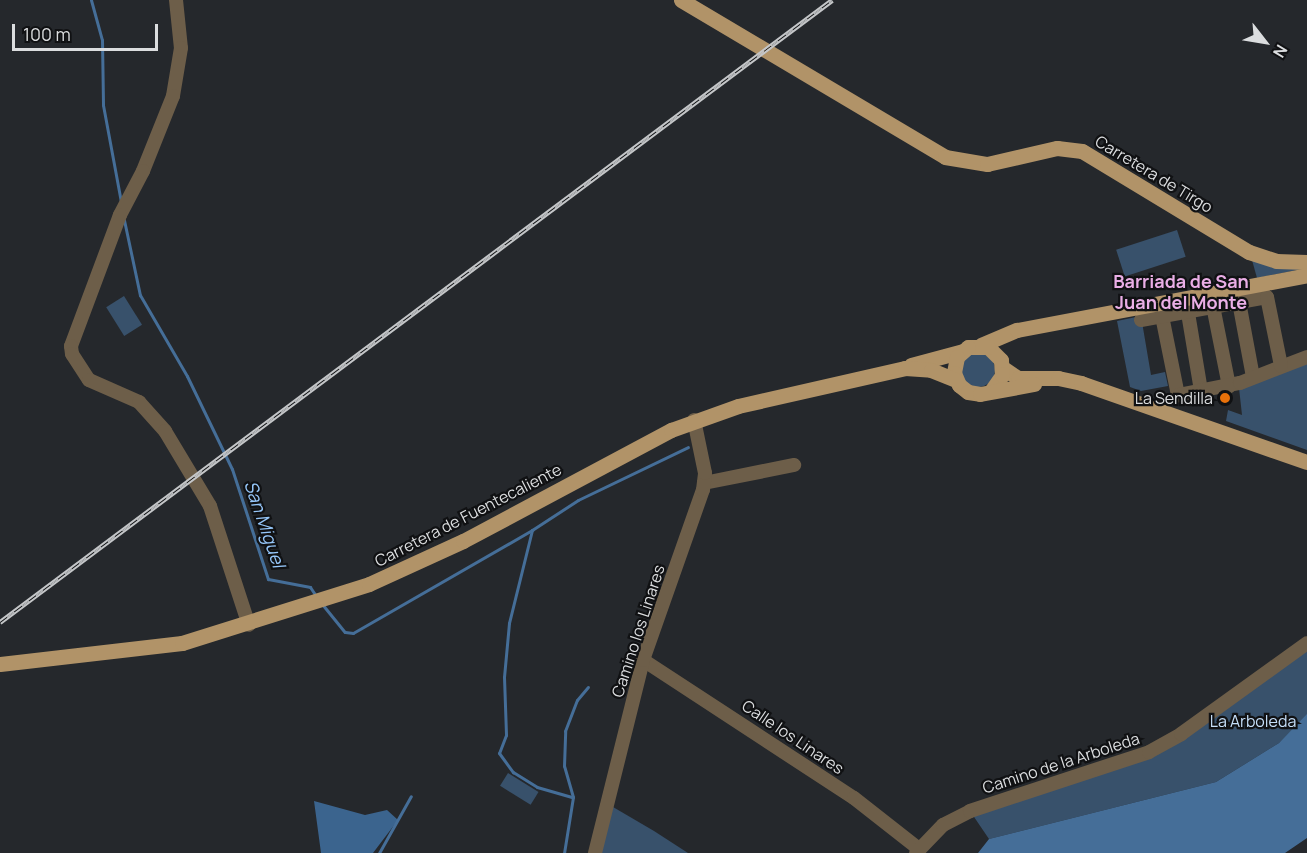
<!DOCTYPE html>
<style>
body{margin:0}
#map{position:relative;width:1307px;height:853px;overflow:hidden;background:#25282c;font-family:Manrope,sans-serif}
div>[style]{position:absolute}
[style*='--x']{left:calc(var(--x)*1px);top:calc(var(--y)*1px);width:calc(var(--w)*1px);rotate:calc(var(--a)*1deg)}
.green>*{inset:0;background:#38516b;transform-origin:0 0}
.round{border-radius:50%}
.forest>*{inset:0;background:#3b648e}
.water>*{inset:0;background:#456e98}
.stream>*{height:3px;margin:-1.5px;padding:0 1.5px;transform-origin:1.5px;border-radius:1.5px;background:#456e98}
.minor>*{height:14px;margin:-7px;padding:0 7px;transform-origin:7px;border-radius:7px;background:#6d5e49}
.major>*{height:15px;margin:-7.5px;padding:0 7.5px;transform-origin:7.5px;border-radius:7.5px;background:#b19368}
.rail>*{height:5px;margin-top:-2.5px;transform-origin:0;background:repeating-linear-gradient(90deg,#101113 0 9px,#c4c6c8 0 18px);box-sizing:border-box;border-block:2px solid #c4c6c8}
.dots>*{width:16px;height:16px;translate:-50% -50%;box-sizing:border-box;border:3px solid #101113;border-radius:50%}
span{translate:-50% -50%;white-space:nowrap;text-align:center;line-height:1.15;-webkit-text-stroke:4.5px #101113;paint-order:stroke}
.street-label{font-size:16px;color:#dbdddf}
.poi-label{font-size:16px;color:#dbdddf}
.right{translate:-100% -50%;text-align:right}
.park-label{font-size:16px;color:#c6dff9}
.neighbourhood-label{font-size:18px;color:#eaaee6;font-weight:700}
.water-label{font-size:18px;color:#96c7fa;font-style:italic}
.north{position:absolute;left:1235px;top:12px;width:60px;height:60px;-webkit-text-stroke:4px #101113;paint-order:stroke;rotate:121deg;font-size:16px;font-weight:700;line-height:24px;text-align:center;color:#dbdddf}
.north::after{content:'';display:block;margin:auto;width:21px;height:27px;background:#dbdddf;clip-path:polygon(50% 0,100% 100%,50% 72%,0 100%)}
.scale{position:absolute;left:12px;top:24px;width:146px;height:27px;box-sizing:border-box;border:3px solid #dbdddf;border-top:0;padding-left:8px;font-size:18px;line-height:21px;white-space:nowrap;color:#dbdddf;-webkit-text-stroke:4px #101113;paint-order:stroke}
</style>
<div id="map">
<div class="green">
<div style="left:1177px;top:230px;width:28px;height:64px;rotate:72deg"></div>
<div style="clip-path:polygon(1252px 260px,1307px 268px,1257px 278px)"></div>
<div style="left:124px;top:296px;width:34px;height:21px;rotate:58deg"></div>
<div style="clip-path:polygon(1141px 316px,1151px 375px,1165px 372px,1168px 386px,1141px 391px,1130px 387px,1117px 321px)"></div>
<div class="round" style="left:961px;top:353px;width:34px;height:34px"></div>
<div style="clip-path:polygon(1307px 359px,1307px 450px,1226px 421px,1228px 410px,1242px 415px,1239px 388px)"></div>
<div style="clip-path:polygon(1307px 643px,1307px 716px,1279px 743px,1216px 782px,989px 839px,970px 811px,1149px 752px)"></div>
<div style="left:508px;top:773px;width:36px;height:15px;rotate:32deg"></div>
<div style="clip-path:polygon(613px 807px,654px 831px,688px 853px,600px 853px)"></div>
</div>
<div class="forest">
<div style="clip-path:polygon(314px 801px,365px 815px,387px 810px,398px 820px,373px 853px,321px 853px)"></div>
</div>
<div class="water">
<div style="clip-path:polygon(1307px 714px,1307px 838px,1285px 853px,978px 853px,989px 839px,1216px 782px,1279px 743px)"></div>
</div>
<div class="stream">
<div style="--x:91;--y:0;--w:41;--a:74.6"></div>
<div style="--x:102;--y:40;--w:65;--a:89.1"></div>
<div style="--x:103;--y:105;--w:99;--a:79.5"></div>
<div style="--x:124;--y:220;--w:77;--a:78"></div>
<div style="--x:140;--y:295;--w:94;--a:59.9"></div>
<div style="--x:187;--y:376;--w:103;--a:64.2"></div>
<div style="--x:232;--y:469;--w:116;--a:71.9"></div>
<div style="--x:268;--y:579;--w:43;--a:10.8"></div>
<div style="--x:310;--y:587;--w:11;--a:56"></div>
<div style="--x:532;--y:530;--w:55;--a:-33.1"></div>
<div style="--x:578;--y:500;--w:122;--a:-25.7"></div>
<div style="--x:322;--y:604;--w:36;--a:51"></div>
<div style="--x:345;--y:632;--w:8;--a:7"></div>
<div style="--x:353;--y:633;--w:207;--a:-29.9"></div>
<div style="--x:532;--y:530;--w:96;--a:103.9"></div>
<div style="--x:509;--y:623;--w:54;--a:95.3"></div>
<div style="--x:504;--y:677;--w:58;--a:88"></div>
<div style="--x:506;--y:735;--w:19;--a:111"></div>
<div style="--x:499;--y:753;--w:24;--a:54"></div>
<div style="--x:513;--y:772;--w:28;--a:32"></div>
<div style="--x:537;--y:787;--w:37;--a:16"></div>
<div style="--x:573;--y:797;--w:57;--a:99.1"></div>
<div style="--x:573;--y:797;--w:32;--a:-106"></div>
<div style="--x:564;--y:766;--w:35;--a:-88"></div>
<div style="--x:565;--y:731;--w:33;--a:-69"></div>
<div style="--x:577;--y:700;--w:17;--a:-50"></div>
<div style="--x:379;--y:853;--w:65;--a:-60.7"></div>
</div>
<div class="minor">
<div style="--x:176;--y:0;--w:48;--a:84.1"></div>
<div style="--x:181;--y:48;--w:49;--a:99.5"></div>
<div style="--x:173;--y:96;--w:81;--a:111.8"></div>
<div style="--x:143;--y:171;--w:50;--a:117.6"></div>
<div style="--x:120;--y:215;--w:140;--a:110.5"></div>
<div style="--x:71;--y:346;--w:8;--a:83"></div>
<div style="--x:72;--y:354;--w:31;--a:57"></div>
<div style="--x:89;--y:380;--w:55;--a:23.7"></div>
<div style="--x:139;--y:402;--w:39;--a:48"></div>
<div style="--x:165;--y:431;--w:87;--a:59"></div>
<div style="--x:210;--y:506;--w:125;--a:71.9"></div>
<div style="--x:1239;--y:302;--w:76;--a:79.4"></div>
<div style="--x:1213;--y:306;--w:82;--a:78.7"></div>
<div style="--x:1188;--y:313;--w:79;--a:80.5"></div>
<div style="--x:1162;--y:316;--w:81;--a:78.6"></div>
<div style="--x:1178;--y:395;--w:63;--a:-11"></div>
<div style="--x:1240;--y:383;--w:72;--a:-21.2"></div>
<div style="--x:1141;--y:320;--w:128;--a:-10.3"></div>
<div style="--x:1267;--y:297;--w:70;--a:78.5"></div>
<div style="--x:704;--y:483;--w:92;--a:-11.3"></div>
<div style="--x:643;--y:660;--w:252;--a:33.2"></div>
<div style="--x:854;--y:798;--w:83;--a:38.1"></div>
<div style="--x:595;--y:853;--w:199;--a:-76"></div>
<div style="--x:643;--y:660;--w:180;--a:-70.6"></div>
<div style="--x:703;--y:490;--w:17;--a:-83"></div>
<div style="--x:705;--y:473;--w:54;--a:-101.7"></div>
<div style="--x:916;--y:853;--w:39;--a:-46"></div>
<div style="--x:943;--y:825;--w:30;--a:-27"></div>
<div style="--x:970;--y:811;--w:188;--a:-18.2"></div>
<div style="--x:1149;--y:752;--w:37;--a:-29"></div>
<div style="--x:1181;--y:734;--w:155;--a:-35.8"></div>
</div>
<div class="major">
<div style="--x:681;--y:0;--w:307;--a:30.7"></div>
<div style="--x:945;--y:157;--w:43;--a:9.5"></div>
<div style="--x:987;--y:164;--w:72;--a:-12.9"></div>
<div style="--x:1057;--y:148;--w:25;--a:7"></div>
<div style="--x:1082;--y:151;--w:195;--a:31.2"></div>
<div style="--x:1249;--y:252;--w:28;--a:18"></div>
<div style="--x:1276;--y:261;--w:31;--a:2"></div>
<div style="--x:981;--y:345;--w:39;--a:-23"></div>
<div style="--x:1017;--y:330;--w:295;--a:-10.7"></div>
<div style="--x:911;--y:365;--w:54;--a:-15.1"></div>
<div style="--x:1003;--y:368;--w:18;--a:34"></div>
<div style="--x:1018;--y:378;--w:40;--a:0"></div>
<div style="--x:1058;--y:378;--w:24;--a:12"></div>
<div style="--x:1081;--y:383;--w:239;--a:19.3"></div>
<div style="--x:991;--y:391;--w:19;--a:-55"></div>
<div style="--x:1002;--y:375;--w:15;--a:-94"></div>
<div style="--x:1001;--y:360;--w:18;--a:-135"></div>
<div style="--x:988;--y:347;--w:20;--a:180"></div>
<div style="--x:968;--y:347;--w:15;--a:138"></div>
<div style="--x:957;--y:357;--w:16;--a:101"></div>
<div style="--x:954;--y:373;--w:13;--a:67"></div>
<div style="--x:959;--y:385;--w:11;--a:38"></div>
<div style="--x:968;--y:392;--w:12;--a:9"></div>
<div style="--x:980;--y:394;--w:55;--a:-10.5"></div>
<div style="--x:0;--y:664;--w:183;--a:-6.6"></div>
<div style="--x:182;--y:643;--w:196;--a:-17.5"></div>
<div style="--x:369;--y:584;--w:103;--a:-24.6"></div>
<div style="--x:463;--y:541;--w:236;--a:-28.1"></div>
<div style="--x:671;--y:430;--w:71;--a:-19.7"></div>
<div style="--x:738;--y:406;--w:171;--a:-12.8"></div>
<div style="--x:905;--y:368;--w:26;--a:4"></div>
<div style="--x:931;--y:370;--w:27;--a:22"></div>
</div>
<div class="rail">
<div style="--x:0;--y:622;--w:1039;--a:-36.78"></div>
</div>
<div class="dots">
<div style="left:1225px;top:398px;background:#e8710a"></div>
</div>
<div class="street-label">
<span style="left:1154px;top:174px;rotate:31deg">Carretera de Tirgo</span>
<span style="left:468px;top:515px;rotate:-27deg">Carretera de Fuentecaliente</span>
<span style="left:638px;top:631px;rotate:-72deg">Camino los Linares</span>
<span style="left:793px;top:737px;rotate:34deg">Calle los Linares</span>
<span style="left:1061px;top:763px;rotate:-18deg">Camino de la Arboleda</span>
</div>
<div class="poi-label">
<span class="right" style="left:1213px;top:398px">La Sendilla</span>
</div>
<div class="park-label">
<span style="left:1253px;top:721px">La Arboleda</span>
</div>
<div class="neighbourhood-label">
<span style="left:1181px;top:292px">Barriada de San<br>Juan del Monte</span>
</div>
<div class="water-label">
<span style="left:265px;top:524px;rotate:71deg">San Miguel</span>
</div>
<div class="north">N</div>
<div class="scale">100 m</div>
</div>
